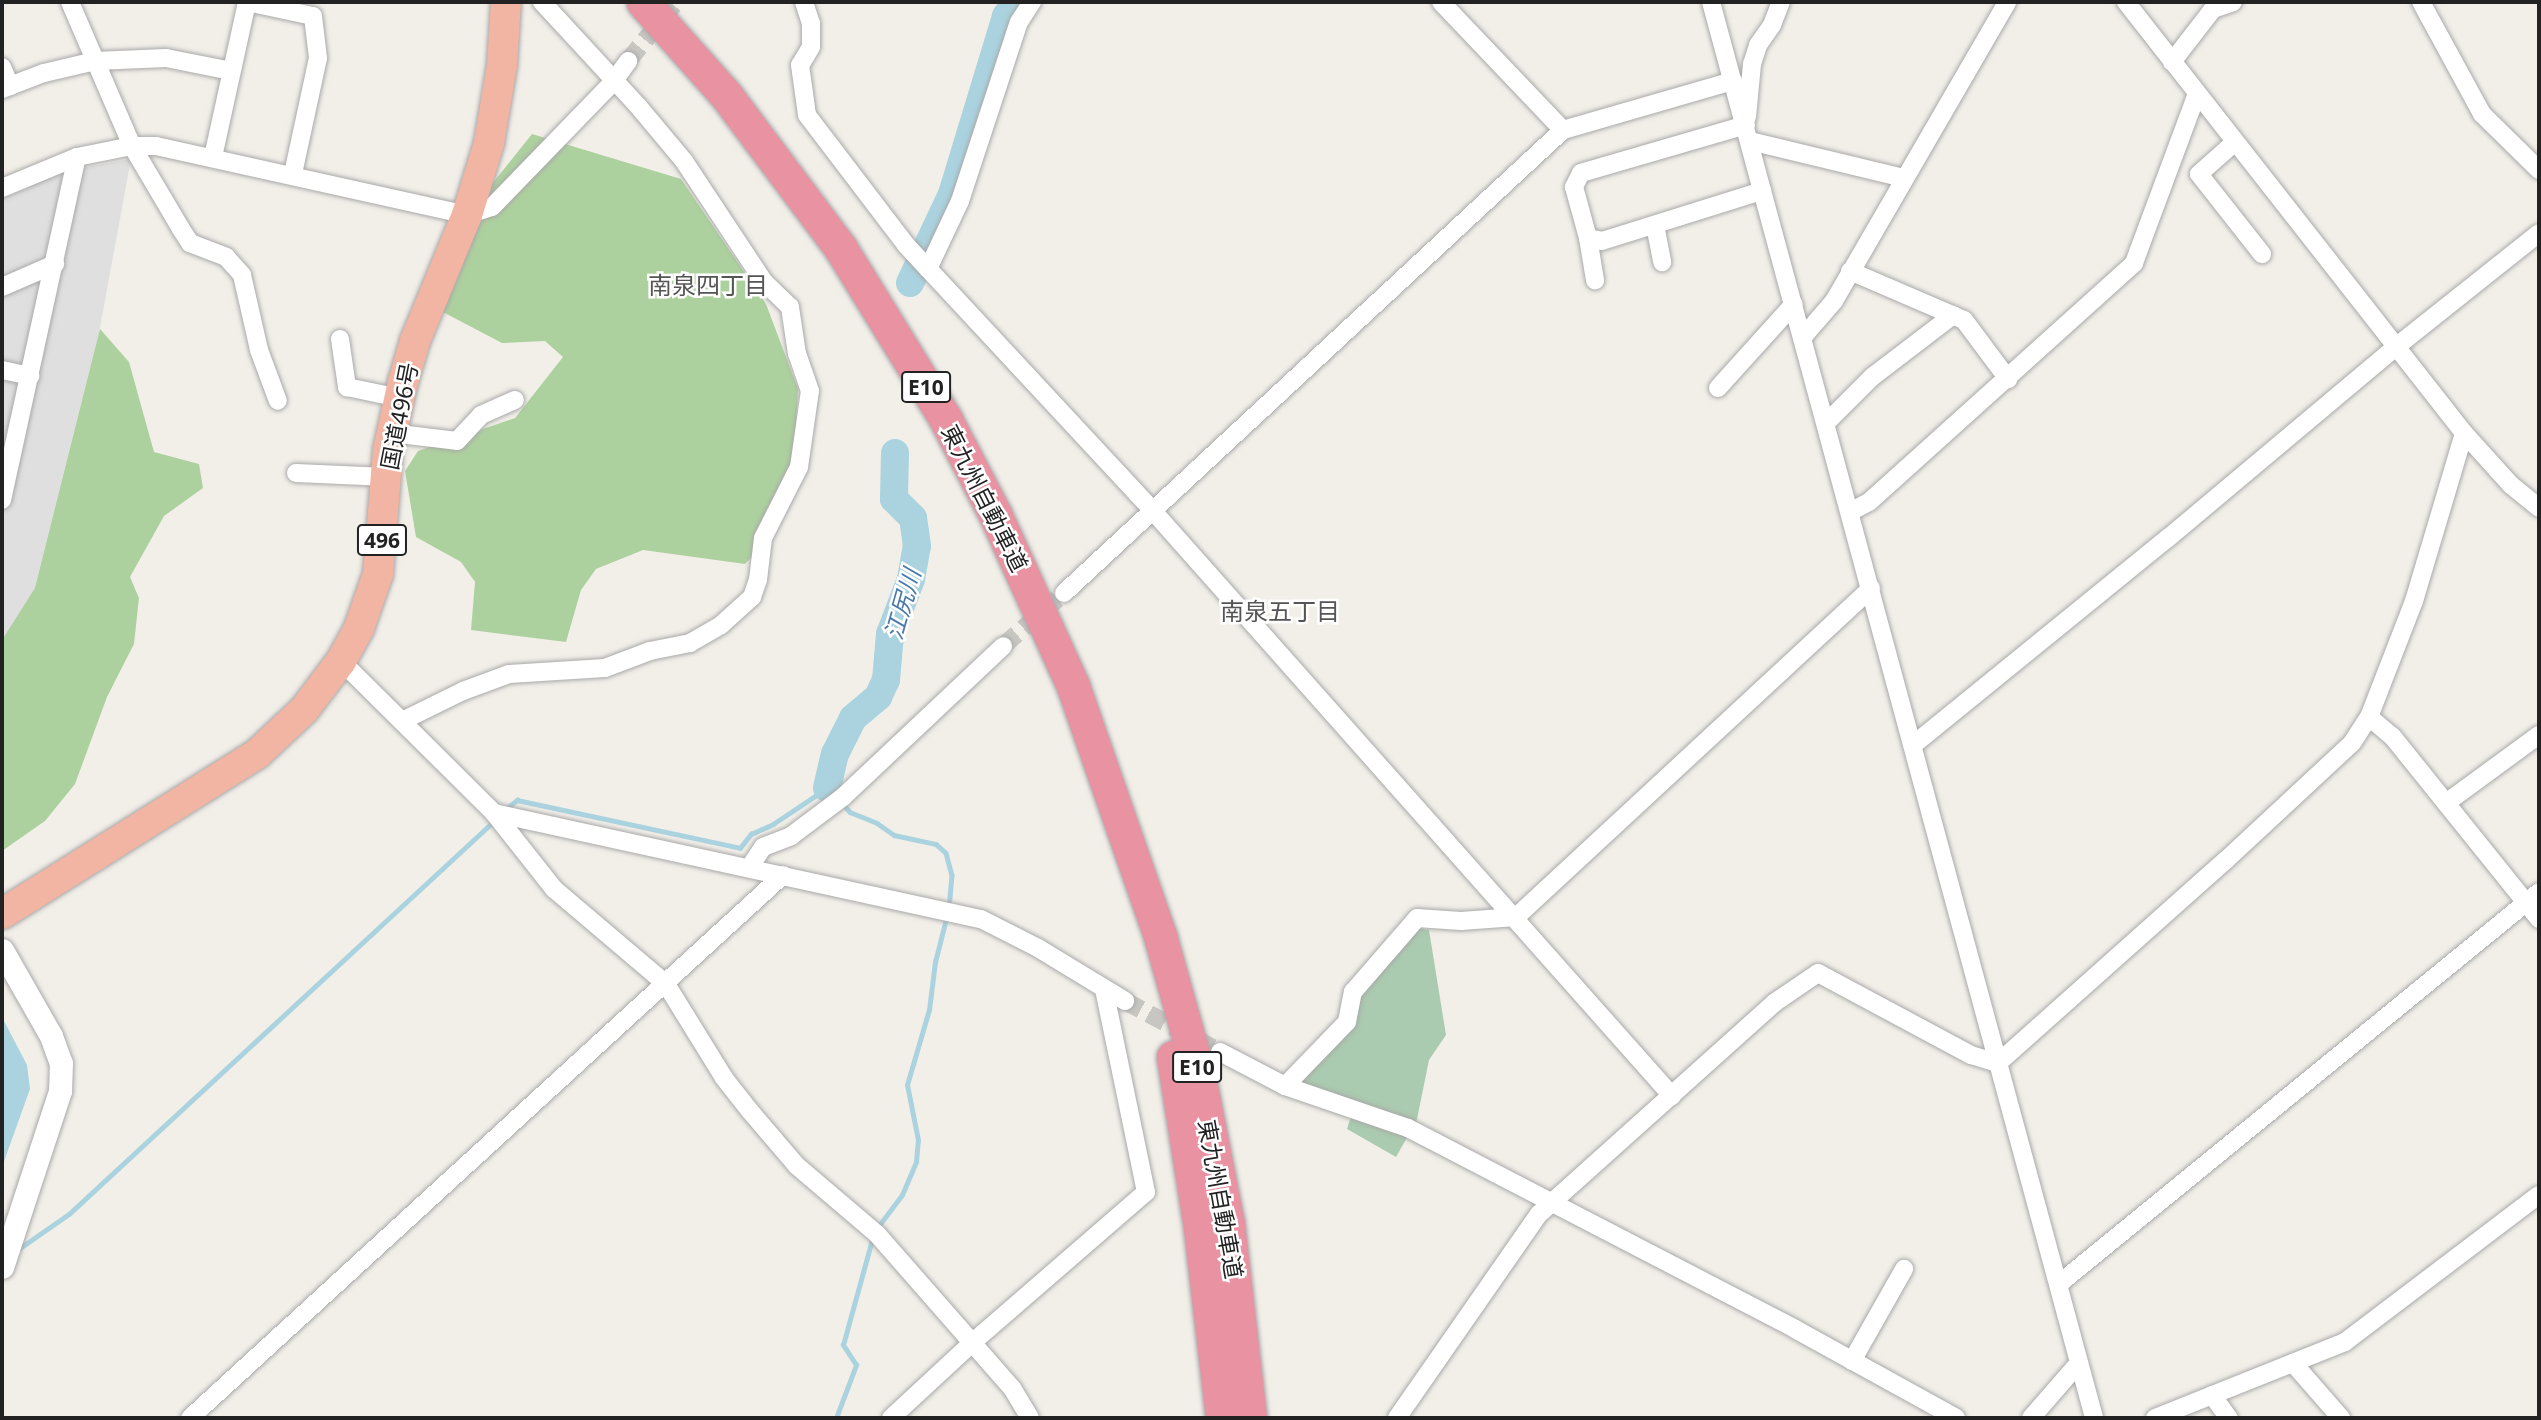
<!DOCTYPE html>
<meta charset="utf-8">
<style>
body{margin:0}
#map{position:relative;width:2541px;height:1420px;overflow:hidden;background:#f2efe9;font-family:"Noto Sans","Noto Sans JP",sans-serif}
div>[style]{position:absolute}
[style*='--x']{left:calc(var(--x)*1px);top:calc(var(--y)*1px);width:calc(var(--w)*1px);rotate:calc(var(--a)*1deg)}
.residential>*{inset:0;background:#e0dfdf}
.forest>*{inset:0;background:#add19e}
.cemetery>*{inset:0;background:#aacbaf}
.water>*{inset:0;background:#aad3df}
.stream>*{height:4.5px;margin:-2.25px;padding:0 2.25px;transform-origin:2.25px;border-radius:2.25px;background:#aad3df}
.river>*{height:28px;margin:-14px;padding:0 14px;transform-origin:14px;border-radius:14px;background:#aad3df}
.minor-tunnel>*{height:18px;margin-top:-9px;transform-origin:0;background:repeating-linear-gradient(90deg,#c8c6c1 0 18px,transparent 0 27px)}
.roads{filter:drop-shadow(0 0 2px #a9a9a9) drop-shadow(0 0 2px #a9a9a9)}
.minor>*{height:18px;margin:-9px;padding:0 9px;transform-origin:9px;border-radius:9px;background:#fff}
.tertiary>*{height:23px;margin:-11.5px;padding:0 11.5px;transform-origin:11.5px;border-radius:11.5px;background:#fff}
.trunk>*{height:30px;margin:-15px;padding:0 15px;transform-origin:15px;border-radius:15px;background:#f2b4a3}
.motorway>*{height:33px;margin:-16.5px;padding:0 16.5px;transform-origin:16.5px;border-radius:16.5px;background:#e892a2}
span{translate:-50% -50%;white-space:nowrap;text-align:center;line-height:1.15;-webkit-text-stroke:5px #fff;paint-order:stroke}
.shield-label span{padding:2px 5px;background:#fff;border:2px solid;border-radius:5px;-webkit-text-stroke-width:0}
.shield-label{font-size:21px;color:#222;font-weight:700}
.street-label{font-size:23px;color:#222}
.neighbourhood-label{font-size:24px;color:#555}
.water-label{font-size:24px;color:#4a7aab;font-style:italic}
.frame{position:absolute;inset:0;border:4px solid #222;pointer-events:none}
</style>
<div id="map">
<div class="residential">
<div style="clip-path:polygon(131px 159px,50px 599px,2px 669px,2px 199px,65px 171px)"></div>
</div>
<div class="forest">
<div style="clip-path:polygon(532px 134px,681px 179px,766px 304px,798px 389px,794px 461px,762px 547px,745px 564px,643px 550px,596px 569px,581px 590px,566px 642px,471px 630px,475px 582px,461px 562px,416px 537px,405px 471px,418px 451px,515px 418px,563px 357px,545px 341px,502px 343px,441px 311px,488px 189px)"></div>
<div style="clip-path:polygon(100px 329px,129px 362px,154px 452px,199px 464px,203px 488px,164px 516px,130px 577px,139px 598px,134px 644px,107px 697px,75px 784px,45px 821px,2px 851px,2px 640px,35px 588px)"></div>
</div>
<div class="cemetery">
<div style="clip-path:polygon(1417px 928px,1429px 930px,1446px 1035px,1429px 1060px,1416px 1124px,1299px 1086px,1353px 1022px,1361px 995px)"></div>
<div style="clip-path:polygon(1352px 1113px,1409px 1134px,1396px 1157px,1347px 1129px)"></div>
</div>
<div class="water">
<div style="clip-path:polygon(2px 1017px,27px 1065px,30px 1089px,2px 1167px)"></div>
</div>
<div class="stream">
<div style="--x:842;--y:803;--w:12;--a:48"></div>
<div style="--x:850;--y:812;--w:29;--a:22"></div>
<div style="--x:877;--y:823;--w:21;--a:35"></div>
<div style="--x:894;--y:835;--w:43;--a:12.1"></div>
<div style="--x:936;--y:844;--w:13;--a:42"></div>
<div style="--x:946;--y:853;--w:23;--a:75"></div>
<div style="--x:952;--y:875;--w:32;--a:95"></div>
<div style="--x:505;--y:810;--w:16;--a:-40"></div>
<div style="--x:517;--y:800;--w:228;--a:12.1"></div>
<div style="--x:740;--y:848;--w:18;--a:-52"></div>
<div style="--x:751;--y:834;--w:24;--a:-24"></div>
<div style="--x:773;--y:824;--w:65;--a:-33.7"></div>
<div style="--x:827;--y:788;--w:12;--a:48"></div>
<div style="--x:877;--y:1228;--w:41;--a:-52.9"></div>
<div style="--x:902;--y:1195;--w:36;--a:-67"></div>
<div style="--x:916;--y:1162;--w:22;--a:-85"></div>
<div style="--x:918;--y:1140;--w:56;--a:-101.3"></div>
<div style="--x:907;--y:1085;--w:78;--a:-73.7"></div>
<div style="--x:929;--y:1010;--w:48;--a:-82.9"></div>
<div style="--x:935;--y:962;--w:49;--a:-75.7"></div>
<div style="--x:17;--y:1250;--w:63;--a:-34.7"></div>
<div style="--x:69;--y:1214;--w:579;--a:-42.76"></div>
<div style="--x:836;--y:1418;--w:57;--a:-69.3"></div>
<div style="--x:856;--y:1365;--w:24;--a:-123"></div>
<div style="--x:843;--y:1345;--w:113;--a:-74.6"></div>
</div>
<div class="river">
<div style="--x:910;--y:283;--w:98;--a:-64.7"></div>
<div style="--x:952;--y:194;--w:186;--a:-73.1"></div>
<div style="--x:1006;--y:16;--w:17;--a:-54"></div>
<div style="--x:827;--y:788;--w:35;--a:-77"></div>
<div style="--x:835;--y:754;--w:40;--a:-63.4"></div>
<div style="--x:853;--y:718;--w:33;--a:-40"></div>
<div style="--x:878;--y:697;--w:19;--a:-65"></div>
<div style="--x:886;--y:680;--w:46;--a:-85"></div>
<div style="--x:890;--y:634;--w:59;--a:-69.1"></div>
<div style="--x:911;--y:579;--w:34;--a:-80"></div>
<div style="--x:917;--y:546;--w:28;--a:-98"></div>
<div style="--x:913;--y:518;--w:27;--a:-135"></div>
<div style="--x:894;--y:499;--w:46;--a:-88.8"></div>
</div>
<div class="minor-tunnel">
<div style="--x:628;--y:61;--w:76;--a:-50.9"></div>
<div style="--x:1003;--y:646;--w:81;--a:-41"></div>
<div style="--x:1125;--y:1001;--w:108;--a:28.2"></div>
</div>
<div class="roads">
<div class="minor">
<div style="--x:70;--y:2;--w:157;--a:66.7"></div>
<div style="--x:132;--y:146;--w:96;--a:59.4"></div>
<div style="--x:181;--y:229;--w:17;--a:57"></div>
<div style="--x:190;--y:243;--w:39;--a:21"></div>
<div style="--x:226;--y:257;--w:24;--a:48"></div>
<div style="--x:242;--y:275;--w:77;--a:77.2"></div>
<div style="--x:259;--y:350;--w:54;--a:69.6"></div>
<div style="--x:247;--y:2;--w:67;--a:12"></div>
<div style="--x:313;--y:16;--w:42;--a:83.2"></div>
<div style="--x:318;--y:58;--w:119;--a:102.2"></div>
<div style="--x:804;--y:2;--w:22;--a:72"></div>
<div style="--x:811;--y:23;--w:24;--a:90"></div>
<div style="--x:811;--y:47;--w:21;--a:121"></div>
<div style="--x:800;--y:65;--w:50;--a:82"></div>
<div style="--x:807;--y:115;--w:163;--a:52.7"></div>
<div style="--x:906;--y:245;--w:363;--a:47.1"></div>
<div style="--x:1153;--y:511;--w:782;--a:48.42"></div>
<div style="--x:1441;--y:2;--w:177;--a:46.4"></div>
<div style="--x:1711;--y:2;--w:1467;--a:74.86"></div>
<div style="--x:2126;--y:2;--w:548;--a:51.9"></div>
<div style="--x:2464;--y:433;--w:70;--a:47.9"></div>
<div style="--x:2511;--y:485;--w:36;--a:39"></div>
<div style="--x:2421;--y:2;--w:128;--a:61.4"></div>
<div style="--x:2482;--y:114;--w:80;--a:44.5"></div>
<div style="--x:2172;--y:62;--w:67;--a:-52.3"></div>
<div style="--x:2213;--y:9;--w:21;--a:-19"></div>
<div style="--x:2;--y:67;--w:21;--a:67"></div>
<div style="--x:2;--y:89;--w:45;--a:-20.9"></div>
<div style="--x:44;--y:73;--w:52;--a:-13.2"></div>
<div style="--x:95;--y:61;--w:71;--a:-2.4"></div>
<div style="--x:166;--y:58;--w:66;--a:11.3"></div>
<div style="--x:1747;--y:117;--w:53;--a:-84.6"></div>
<div style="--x:1752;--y:64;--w:20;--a:-72"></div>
<div style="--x:1758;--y:45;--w:24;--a:-55"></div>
<div style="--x:1772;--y:25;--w:25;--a:-69"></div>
<div style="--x:1746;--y:125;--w:172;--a:163.8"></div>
<div style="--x:1581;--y:173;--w:16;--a:117"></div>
<div style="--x:1574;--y:187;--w:53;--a:74.6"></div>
<div style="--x:1588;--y:238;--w:14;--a:12"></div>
<div style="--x:1602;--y:241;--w:168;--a:-17.4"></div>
<div style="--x:1750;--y:141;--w:158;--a:13.5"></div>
<div style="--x:2235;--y:142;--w:48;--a:138.4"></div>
<div style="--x:2199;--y:174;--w:102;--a:51.8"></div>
<div style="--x:213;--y:157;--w:159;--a:-77.6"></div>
<div style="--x:2;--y:188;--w:81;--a:-22.5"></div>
<div style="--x:77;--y:157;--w:56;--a:-11.3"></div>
<div style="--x:132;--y:146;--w:24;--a:0"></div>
<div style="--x:156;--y:146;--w:319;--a:12.5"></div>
<div style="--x:467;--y:215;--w:26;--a:-18"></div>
<div style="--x:492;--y:207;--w:174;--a:-45.9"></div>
<div style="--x:613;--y:82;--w:26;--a:-54"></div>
<div style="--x:1655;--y:225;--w:38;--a:79"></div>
<div style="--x:1588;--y:238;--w:43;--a:80.5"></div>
<div style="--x:928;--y:269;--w:75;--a:-64.8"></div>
<div style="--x:960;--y:201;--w:188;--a:-71.8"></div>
<div style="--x:1019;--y:22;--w:24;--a:-57"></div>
<div style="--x:1850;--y:271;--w:124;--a:23.3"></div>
<div style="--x:1964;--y:320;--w:74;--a:53.3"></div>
<div style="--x:2;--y:287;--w:58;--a:-23.5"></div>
<div style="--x:1803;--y:337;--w:48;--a:-49.3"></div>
<div style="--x:1834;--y:301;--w:345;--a:-59.9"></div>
<div style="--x:340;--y:339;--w:49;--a:81.7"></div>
<div style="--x:347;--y:387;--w:53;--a:11.9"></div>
<div style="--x:2;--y:370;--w:29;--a:12"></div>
<div style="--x:1718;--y:388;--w:113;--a:-47.9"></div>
<div style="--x:1826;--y:423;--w:65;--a:-45"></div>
<div style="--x:1872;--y:377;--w:102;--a:-37.4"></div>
<div style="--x:391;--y:433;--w:66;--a:6.9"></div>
<div style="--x:457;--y:441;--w:35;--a:-47"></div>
<div style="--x:481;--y:415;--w:37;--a:-24"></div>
<div style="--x:296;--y:473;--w:91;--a:2.5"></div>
<div style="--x:2;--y:500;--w:351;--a:-77.7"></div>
<div style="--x:1850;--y:512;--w:21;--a:-28"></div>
<div style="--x:1869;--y:502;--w:357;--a:-42"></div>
<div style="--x:2134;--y:263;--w:180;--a:-69.6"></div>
<div style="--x:1064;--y:593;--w:681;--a:-42.86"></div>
<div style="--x:1563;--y:130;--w:177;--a:-16.1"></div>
<div style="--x:341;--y:661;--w:216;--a:44.8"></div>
<div style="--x:494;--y:813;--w:97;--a:51.7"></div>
<div style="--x:554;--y:889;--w:147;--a:40.3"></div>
<div style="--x:666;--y:984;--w:110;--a:58.3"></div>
<div style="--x:724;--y:1078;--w:42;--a:51.8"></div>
<div style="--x:750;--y:1111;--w:72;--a:49.5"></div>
<div style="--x:797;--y:1166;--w:105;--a:40.4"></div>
<div style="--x:877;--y:1234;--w:205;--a:48.8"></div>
<div style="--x:1012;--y:1388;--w:35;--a:59"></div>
<div style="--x:2369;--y:717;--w:30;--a:40"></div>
<div style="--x:2392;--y:736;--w:235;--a:51.2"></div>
<div style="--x:402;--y:721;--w:68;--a:-26.2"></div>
<div style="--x:463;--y:691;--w:49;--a:-20.3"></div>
<div style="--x:509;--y:674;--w:96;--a:-3.6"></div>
<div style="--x:605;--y:668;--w:48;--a:-20.7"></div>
<div style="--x:650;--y:651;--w:41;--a:-11.3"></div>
<div style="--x:690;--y:643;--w:36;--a:-30"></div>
<div style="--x:721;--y:625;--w:42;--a:-42.1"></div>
<div style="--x:752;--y:597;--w:18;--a:-71"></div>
<div style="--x:758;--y:580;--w:42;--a:-83.2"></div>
<div style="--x:763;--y:538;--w:80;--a:-63.1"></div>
<div style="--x:799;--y:467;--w:77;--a:-81.8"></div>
<div style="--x:810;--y:391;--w:39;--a:-109"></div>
<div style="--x:797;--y:354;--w:48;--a:-98.5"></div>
<div style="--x:790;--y:307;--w:36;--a:-136"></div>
<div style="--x:764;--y:282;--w:145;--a:-123.5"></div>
<div style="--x:684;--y:161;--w:72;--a:-129.9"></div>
<div style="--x:638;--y:106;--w:142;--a:-132.7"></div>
<div style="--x:1913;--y:745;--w:328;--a:-39.1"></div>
<div style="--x:2168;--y:538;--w:299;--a:-40"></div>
<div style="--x:2397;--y:346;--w:181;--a:-38.5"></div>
<div style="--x:2446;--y:803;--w:115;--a:-36.2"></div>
<div style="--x:494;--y:813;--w:498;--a:12.3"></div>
<div style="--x:981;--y:919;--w:64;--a:27"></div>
<div style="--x:1038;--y:948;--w:102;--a:31.3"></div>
<div style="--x:749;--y:868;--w:25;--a:-56"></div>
<div style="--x:763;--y:847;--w:30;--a:-21"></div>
<div style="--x:791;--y:836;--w:65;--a:-36.9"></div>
<div style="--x:843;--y:797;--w:220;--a:-43.3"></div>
<div style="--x:1220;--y:1052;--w:73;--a:27.6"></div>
<div style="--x:1285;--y:1086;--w:130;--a:18.9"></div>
<div style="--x:1408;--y:1128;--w:436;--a:27.4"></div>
<div style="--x:1795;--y:1329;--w:184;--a:28.9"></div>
<div style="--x:1285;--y:1086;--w:89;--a:-45.9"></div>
<div style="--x:1347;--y:1022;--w:31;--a:-79"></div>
<div style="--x:1353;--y:992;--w:98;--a:-49.1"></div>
<div style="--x:1417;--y:918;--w:44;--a:3.9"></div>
<div style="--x:1461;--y:921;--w:55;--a:-4.2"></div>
<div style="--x:1516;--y:917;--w:484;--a:-42.8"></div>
<div style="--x:2060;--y:1283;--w:618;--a:-39.22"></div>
<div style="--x:1852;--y:1361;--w:106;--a:-60.5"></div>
<div style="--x:2293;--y:1363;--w:73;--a:48.9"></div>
<div style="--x:2212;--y:1395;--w:29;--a:54"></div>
<div style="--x:190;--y:1418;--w:804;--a:-42.48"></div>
<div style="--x:891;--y:1418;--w:112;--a:-42.8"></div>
<div style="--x:973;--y:1342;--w:229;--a:-40.9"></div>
<div style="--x:1146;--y:1192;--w:207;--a:-101.7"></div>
<div style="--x:1397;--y:1418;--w:249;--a:-55.2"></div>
<div style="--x:1539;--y:1214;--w:316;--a:-41.9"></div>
<div style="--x:1774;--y:1003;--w:53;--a:-34.3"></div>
<div style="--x:1818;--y:973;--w:174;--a:28.2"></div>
<div style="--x:1971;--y:1055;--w:28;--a:17"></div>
<div style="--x:1998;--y:1063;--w:304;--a:-41.7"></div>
<div style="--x:2225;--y:861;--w:173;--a:-42.9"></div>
<div style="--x:2352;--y:743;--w:31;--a:-57"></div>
<div style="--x:2369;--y:717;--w:124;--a:-68.8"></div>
<div style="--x:2414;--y:601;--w:175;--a:-73.4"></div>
<div style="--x:2031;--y:1418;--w:72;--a:-49"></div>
<div style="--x:2155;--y:1418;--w:205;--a:-21.8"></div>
<div style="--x:2345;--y:1342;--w:243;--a:-37.2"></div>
</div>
<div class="tertiary">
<div style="--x:2;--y:950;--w:99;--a:60.3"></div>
<div style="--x:51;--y:1036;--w:29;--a:70"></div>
<div style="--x:61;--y:1063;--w:28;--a:92"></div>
<div style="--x:60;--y:1091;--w:185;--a:108.2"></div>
</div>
<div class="trunk">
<div style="--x:2;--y:914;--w:301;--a:-32.1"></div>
<div style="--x:257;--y:754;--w:64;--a:-43.1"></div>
<div style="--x:304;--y:710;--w:61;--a:-52.9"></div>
<div style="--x:341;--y:661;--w:38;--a:-61"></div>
<div style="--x:359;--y:628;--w:57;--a:-70.6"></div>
<div style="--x:378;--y:574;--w:124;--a:-85.4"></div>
<div style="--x:388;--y:450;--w:70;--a:-77.6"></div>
<div style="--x:403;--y:382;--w:43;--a:-73.7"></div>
<div style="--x:415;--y:341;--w:136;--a:-67.6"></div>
<div style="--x:467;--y:215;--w:75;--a:-73"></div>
<div style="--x:489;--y:143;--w:79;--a:-80.5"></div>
<div style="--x:502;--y:65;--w:63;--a:-86.4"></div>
</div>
<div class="motorway">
<div style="--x:643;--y:2;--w:125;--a:48.3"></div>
<div style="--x:726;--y:95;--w:192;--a:53.2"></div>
<div style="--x:841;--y:249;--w:201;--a:58.4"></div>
<div style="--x:946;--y:420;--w:106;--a:62.5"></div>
<div style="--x:995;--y:514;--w:189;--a:65.6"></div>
<div style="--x:1073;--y:686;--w:265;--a:70.8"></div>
<div style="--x:1160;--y:936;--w:140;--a:74.3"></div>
<div style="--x:1198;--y:1071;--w:156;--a:78.9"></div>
<div style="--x:1228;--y:1224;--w:195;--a:83.5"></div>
<div style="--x:1173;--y:1057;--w:173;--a:81"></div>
<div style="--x:1200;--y:1228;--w:191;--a:83.4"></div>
</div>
</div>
<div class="shield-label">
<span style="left:926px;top:387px">E10</span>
<span style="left:382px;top:540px">496</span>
<span style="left:1197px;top:1067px">E10</span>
</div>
<div class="street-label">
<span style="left:399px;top:416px;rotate:-79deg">国道496号</span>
<span style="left:985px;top:498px;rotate:63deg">東九州自動車道</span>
<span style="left:1221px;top:1199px;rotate:80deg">東九州自動車道</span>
</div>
<div class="neighbourhood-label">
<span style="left:708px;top:285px">南泉四丁目</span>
<span style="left:1280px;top:611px">南泉五丁目</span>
</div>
<div class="water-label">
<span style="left:902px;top:604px;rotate:-74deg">江尻川</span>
</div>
<div class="frame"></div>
</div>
